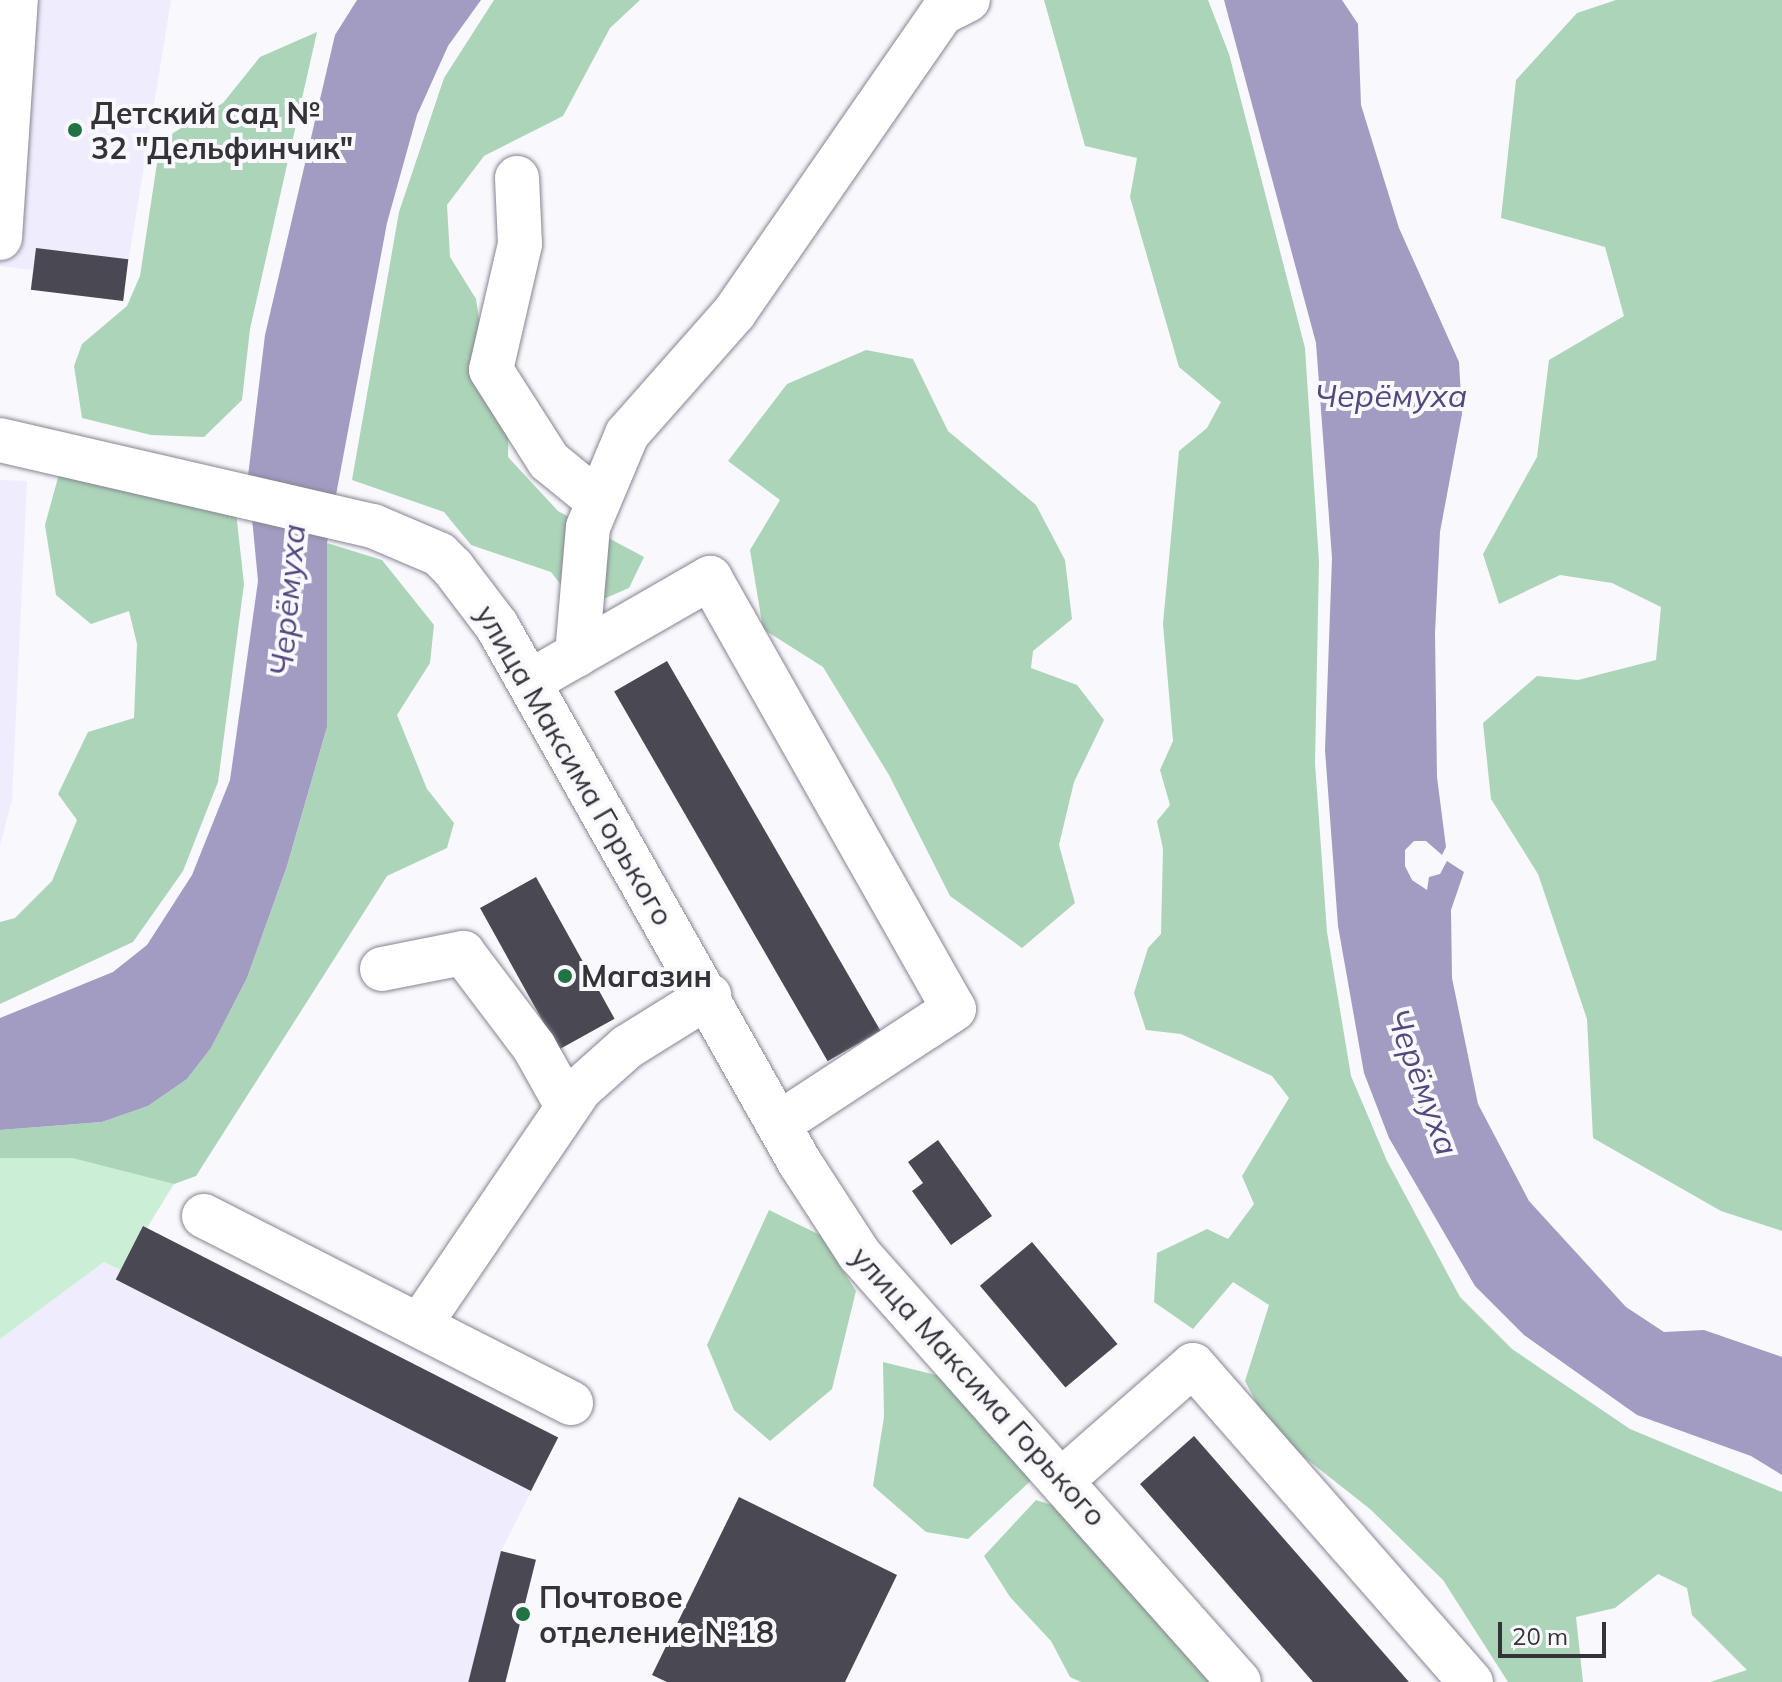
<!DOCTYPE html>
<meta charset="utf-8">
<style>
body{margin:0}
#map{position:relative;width:1782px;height:1682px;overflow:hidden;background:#f9f8fd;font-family:Mulish,sans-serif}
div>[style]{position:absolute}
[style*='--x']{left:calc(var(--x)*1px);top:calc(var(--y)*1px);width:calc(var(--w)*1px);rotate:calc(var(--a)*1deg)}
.built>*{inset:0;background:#efecfd}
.green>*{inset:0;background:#cbefd6}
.forest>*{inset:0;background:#acd4b8}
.water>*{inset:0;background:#a29cc3}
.building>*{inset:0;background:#4a4853;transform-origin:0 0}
.roads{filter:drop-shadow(0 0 2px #878591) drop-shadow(0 0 2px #878591)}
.minor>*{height:44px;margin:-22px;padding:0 22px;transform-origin:22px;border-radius:22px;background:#fff}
.dots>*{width:22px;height:22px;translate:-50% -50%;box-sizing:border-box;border:4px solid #f9f8fd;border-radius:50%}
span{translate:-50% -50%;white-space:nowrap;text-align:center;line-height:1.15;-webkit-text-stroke:8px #f9f8fd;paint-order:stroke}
.poi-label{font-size:30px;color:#343338;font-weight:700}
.left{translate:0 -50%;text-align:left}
.street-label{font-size:30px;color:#343338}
.water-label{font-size:32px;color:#53477d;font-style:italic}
.scale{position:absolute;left:1498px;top:1622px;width:108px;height:36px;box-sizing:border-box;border:4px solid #343338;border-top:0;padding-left:10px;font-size:24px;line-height:28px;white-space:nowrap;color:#343338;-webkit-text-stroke:6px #f9f8fd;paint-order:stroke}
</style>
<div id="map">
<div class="built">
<div style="clip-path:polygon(0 0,171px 0,122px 301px,31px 290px,33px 270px,0 266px)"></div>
<div style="clip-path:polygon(0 480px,27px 481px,12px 800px,0 846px)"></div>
<div style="clip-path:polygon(104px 1262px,121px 1270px,116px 1280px,533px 1488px,501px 1551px,536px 1560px,505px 1682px,0 1682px,0 1339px)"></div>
</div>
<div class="green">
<div style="clip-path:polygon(0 1158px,72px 1158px,174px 1184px,121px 1270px,104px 1262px,0 1339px)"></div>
</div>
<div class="forest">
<div style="clip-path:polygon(494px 0,640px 0,610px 28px,563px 116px,484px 156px,447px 205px,450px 257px,476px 299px,481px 333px,509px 411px,508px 457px,558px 511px,644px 557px,629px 588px,580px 609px,551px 572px,471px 545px,444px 512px,352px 480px,399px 212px,444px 78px)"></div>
<div style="clip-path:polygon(1044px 0,1208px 0,1229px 54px,1305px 348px,1319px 562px,1315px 763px,1327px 932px,1351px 1076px,1387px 1161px,1460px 1297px,1512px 1349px,1630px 1429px,1782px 1492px,1782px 1682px,1710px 1682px,1747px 1670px,1692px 1615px,1687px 1588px,1658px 1574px,1615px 1608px,1576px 1617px,1583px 1682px,1508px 1682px,1443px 1580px,1370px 1509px,1271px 1431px,1245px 1381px,1269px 1305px,1233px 1282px,1193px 1329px,1154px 1302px,1157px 1253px,1207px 1229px,1228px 1239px,1254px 1204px,1242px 1176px,1289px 1098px,1272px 1076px,1181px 1034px,1146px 1030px,1134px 993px,1148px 948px,1161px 934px,1163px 849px,1157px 821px,1170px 805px,1160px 770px,1173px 741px,1163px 624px,1179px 451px,1207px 428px,1221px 402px,1179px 367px,1130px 197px,1137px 158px,1085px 146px)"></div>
<div style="clip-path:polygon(1616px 0,1782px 0,1782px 1231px,1721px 1211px,1593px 1138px,1587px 1019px,1538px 874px,1491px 799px,1483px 723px,1537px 676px,1578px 680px,1656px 660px,1661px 607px,1612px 583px,1560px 575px,1499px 604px,1483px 554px,1537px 457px,1549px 360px,1624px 316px,1605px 247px,1501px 218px,1516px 80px,1577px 13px)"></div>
<div style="clip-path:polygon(317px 32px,250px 329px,242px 400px,204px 437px,151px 435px,82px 418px,74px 366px,82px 344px,127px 306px,140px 276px,159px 150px,173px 133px,223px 103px,260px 57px)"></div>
<div style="clip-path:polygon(866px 350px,913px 359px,948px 431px,1036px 505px,1065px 560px,1072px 619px,1033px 651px,1031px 668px,1077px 685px,1104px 720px,1074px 782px,1059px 845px,1075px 903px,1022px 948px,950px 896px,889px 775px,823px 667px,763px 629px,750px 550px,780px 500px,728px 461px,787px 384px)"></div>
<div style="clip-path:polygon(59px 474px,236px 512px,244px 584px,218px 782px,183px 871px,133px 942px,0 1004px,0 922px,15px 918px,52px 881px,77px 820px,58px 794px,88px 732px,134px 718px,137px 644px,129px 611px,91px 624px,56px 595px,45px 525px)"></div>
<div style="clip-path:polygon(327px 543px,382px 560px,434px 625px,430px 663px,397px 715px,427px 789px,454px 823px,447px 848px,387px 876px,196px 1176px,174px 1184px,72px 1158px,0 1158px,0 1130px,102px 1122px,148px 1106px,187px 1079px,211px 1048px,247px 978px,287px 866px,327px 727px)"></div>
<div style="clip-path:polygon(769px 1210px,820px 1235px,856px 1291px,832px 1389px,770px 1441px,734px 1410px,707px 1345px)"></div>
<div style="clip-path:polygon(883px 1362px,952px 1379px,1039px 1473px,968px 1539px,926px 1532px,873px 1486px,884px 1417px)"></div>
<div style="clip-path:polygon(1036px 1500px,1074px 1512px,1221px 1682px,1081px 1682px,1070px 1677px,1051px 1641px,1010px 1597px,984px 1556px)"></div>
</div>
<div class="water">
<div style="clip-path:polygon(357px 0,481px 0,448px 46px,417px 115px,387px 223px,327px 543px,327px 727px,287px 866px,247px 978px,211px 1048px,187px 1079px,148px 1106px,102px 1122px,0 1130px,0 1018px,113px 972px,147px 945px,192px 875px,230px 780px,258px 581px,248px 476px,265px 335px,335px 35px)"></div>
<div style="clip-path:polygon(1224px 0,1342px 0,1358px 24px,1361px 105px,1399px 228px,1459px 362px,1462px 414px,1440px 532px,1435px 633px,1437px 777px,1446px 847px,1442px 855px,1426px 841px,1414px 841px,1405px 850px,1405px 866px,1412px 880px,1427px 890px,1429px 877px,1440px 874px,1447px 861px,1464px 872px,1451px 910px,1452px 978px,1478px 1104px,1529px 1201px,1626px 1307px,1664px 1332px,1704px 1330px,1782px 1357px,1782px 1475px,1751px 1456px,1637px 1415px,1524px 1335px,1475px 1286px,1389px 1138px,1364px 1073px,1338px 926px,1325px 750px,1332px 558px,1316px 343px)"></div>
</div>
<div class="building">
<div style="left:36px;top:248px;width:93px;height:42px;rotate:7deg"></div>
<div style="left:667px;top:661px;width:427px;height:61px;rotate:60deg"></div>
<div style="left:536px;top:877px;width:162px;height:64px;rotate:61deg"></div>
<div style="clip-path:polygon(938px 1140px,992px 1216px,951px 1245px,912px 1191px,923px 1183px,908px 1162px)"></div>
<div style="left:143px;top:1226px;width:466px;height:60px;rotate:27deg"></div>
<div style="left:1032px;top:1242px;width:133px;height:68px;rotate:50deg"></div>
<div style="clip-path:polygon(1194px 1436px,1409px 1682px,1313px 1682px,1140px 1484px)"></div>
<div style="clip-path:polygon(739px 1497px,897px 1575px,845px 1682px,667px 1682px,652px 1675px)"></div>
<div style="left:501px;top:1551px;width:36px;height:135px;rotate:14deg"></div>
</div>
<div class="roads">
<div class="minor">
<div style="--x:517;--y:178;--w:66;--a:87.4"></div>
<div style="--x:520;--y:244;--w:129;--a:103"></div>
<div style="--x:491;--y:370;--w:108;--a:57.5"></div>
<div style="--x:549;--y:461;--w:63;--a:39.2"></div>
<div style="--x:0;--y:238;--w:239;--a:-86.2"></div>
<div style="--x:0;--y:440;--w:383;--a:13"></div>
<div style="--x:373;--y:526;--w:72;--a:23"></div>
<div style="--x:439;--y:554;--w:20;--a:45"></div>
<div style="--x:453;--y:568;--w:73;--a:52.8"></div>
<div style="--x:497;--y:626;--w:617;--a:60.57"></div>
<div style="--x:800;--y:1163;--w:108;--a:57"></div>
<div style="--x:859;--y:1254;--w:572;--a:48.4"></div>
<div style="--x:577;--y:655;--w:128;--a:-85.1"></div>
<div style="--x:588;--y:527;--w:101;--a:-67.2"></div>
<div style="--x:627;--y:434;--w:162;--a:-48.5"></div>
<div style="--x:734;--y:313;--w:365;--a:-55.3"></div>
<div style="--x:942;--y:13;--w:29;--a:-27"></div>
<div style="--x:529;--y:682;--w:209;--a:-29.9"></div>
<div style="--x:710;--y:578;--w:495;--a:60.5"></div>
<div style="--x:954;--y:1009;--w:210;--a:146.8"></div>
<div style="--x:382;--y:969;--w:83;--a:-11.2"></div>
<div style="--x:463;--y:953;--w:118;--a:52.9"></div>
<div style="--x:534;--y:1047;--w:68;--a:60.8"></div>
<div style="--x:204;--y:1216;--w:412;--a:27"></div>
<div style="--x:421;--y:1323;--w:284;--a:-55.8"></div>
<div style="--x:581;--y:1088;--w:62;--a:-41.7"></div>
<div style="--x:627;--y:1047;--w:97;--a:-31.9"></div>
<div style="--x:1062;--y:1480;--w:174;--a:-41.3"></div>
<div style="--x:1193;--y:1365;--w:422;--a:48.8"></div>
</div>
</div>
<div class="dots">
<div style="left:75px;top:130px;background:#1f7345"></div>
<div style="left:565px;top:976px;background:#1f7345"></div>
<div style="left:523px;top:1614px;background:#1f7345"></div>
</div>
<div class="poi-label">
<span class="left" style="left:91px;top:130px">Детский сад №<br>32 "Дельфинчик"</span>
<span class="left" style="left:581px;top:976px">Магазин</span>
<span class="left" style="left:539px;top:1614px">Почтовое<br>отделение №18</span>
</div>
<div class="street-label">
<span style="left:575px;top:765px;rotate:60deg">улица Максима Горького</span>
<span style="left:979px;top:1386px;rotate:48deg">улица Максима Горького</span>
</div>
<div class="water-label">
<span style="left:1391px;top:395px">Черёмуха</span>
<span style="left:287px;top:600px;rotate:-85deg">Черёмуха</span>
<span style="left:1423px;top:1082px;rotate:70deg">Черёмуха</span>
</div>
<div class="scale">20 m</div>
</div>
